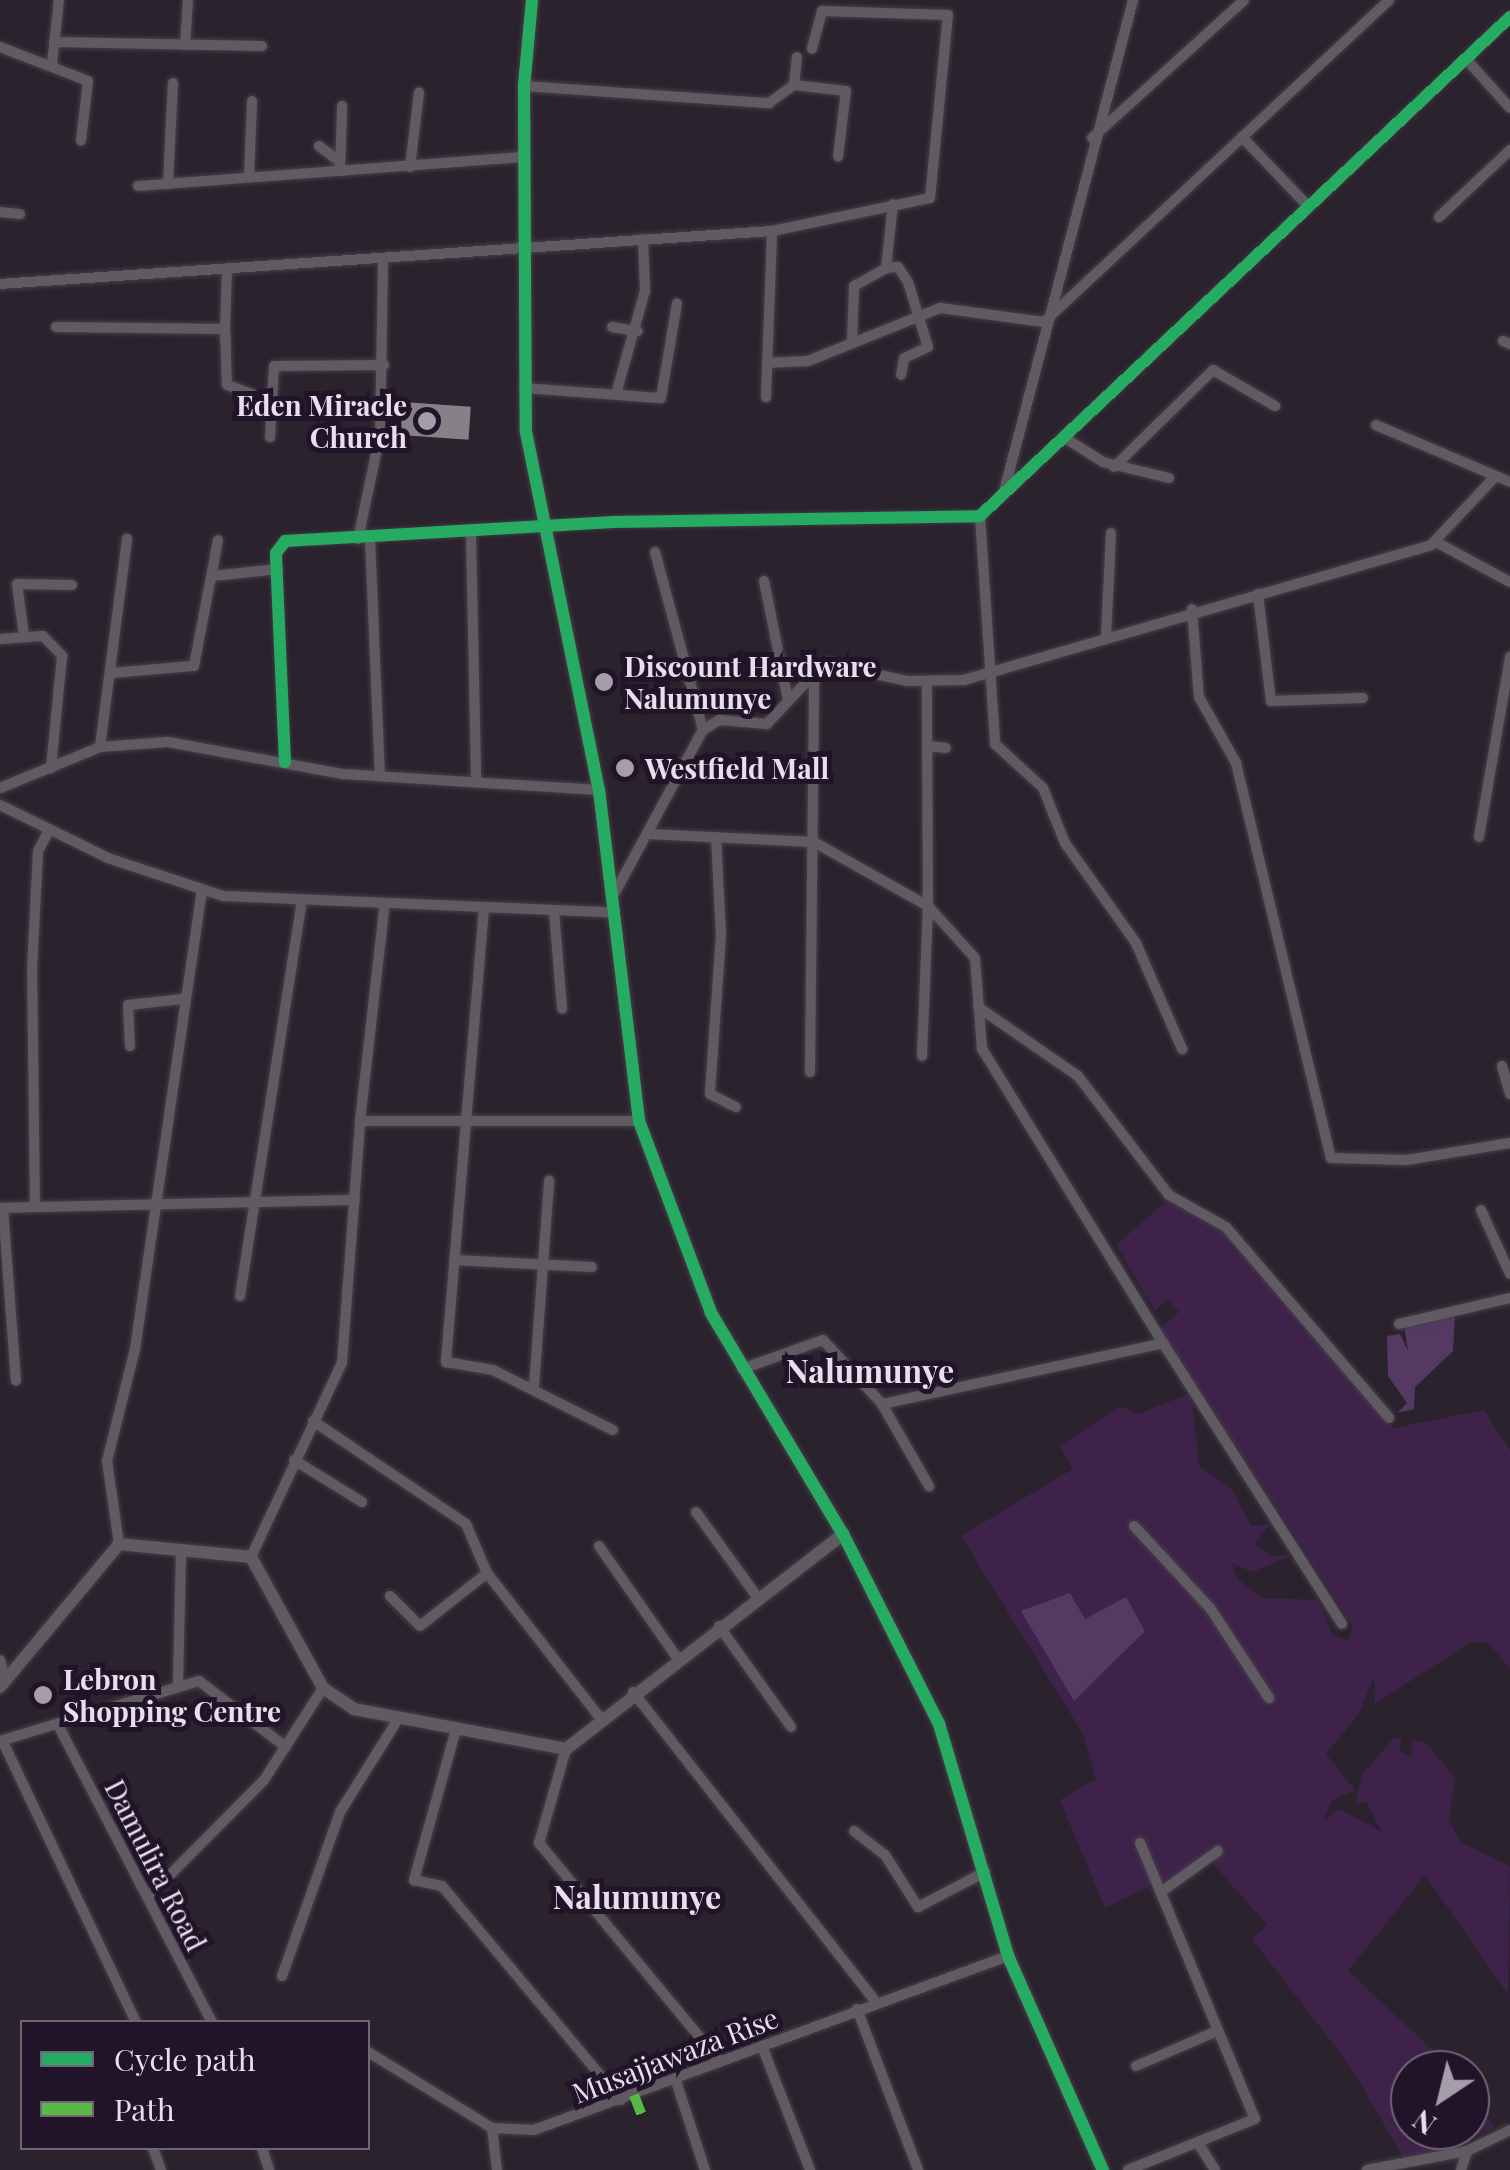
<!DOCTYPE html>
<style>
body{margin:0}
#map{position:relative;width:1510px;height:2170px;overflow:hidden;background:#2a232d;font-family:"Playfair Display",serif}
div>[style]{position:absolute}
[style*='--x']{left:calc(var(--x)*1px);top:calc(var(--y)*1px);width:calc(var(--w)*1px);rotate:calc(var(--a)*1deg)}
.green>*{inset:0;background:#3f224a}
.forest>*{inset:0;background:#563963}
.building>*{inset:0;background:#868089;transform-origin:0 0}
.roads{filter:drop-shadow(0 0 2px #463f48) drop-shadow(0 0 2px #463f48)}
.minor>*{height:10px;margin:-5px;padding:0 5px;transform-origin:5px;border-radius:5px;background:#605a63}
.tertiary>*{height:12px;margin:-6px;padding:0 6px;transform-origin:6px;border-radius:6px;background:#605a63}
.quiet>*{height:10px;margin-top:-5px;transform-origin:0;background:repeating-linear-gradient(90deg,#58b947 0 20px,transparent 0 30px)}
.cycleway>*{height:12px;margin:-6px;padding:0 6px;transform-origin:6px;border-radius:6px;background:#26ab63}
.dots>*{width:28px;height:28px;translate:-50% -50%;box-sizing:border-box;border:5px solid #221428;border-radius:50%}
span{translate:-50% -50%;white-space:nowrap;text-align:center;line-height:1.15;-webkit-text-stroke:10px #221428;paint-order:stroke}
.poi-label{font-size:28px;color:#e8dfed;font-weight:700}
.right{translate:-100% -50%;text-align:right}
.left{translate:0 -50%;text-align:left}
.street-label{font-size:28px;color:#e8dfed}
.quarter-label{font-size:32px;color:#e8dfed;font-weight:700}
.legend{position:absolute;left:20px;top:2020px;width:350px;height:130px;box-sizing:border-box;background:#221428;border:2px solid #716577;margin:0;padding:12px 18px;list-style:none;font-size:30px;color:#e8dfed}
.legend li{display:flex;align-items:center;gap:20px;height:50px}
.legend b{width:50px;border:2px solid #716577}
.north{position:absolute;left:1390px;top:2050px;width:100px;height:100px;box-sizing:border-box;background:#221428;border:2px solid #716577;border-radius:50%;rotate:215deg;font-size:28px;font-weight:700;line-height:40px;text-align:center;color:#e8dfed}
.north::after{content:'';display:block;margin:auto;width:35px;height:45px;background:#a69daa;clip-path:polygon(50% 0,100% 100%,50% 72%,0 100%)}
</style>
<div id="map">
<div class="green">
<div style="clip-path:polygon(1167px 1201px,1223px 1231px,1393px 1428px,1484px 1410px,1510px 1450px,1510px 1668px,1487px 1642px,1469px 1643px,1375px 1704px,1374px 1676px,1359px 1714px,1326px 1754px,1355px 1790px,1332px 1800px,1323px 1822px,1339px 1809px,1382px 1832px,1366px 1802px,1355px 1803px,1362px 1775px,1393px 1739px,1401px 1737px,1400px 1751px,1412px 1758px,1411px 1741px,1425px 1742px,1455px 1778px,1449px 1821px,1462px 1843px,1510px 1866px,1508px 1994px,1425px 1875px,1348px 1971px,1454px 2070px,1410px 2070px,1410px 2130px,1470px 2130px,1470px 2093px,1494px 2128px,1406px 2162px,1350px 2066px,1252px 1939px,1267px 1925px,1208px 1858px,1105px 1908px,1060px 1800px,1096px 1779px,1083px 1734px,961px 1536px,1073px 1469px,1060px 1446px,1120px 1406px,1138px 1414px,1191px 1393px,1199px 1466px,1231px 1488px,1251px 1526px,1271px 1524px,1254px 1543px,1271px 1556px,1295px 1554px,1252px 1572px,1231px 1563px,1238px 1579px,1262px 1598px,1318px 1600px,1332px 1634px,1348px 1640px,1353px 1627px,1327px 1585px,1160px 1328px,1179px 1312px,1167px 1299px,1155px 1311px,1116px 1245px)"></div>
</div>
<div class="forest">
<div style="clip-path:polygon(1455px 1314px,1453px 1351px,1415px 1387px,1414px 1409px,1397px 1413px,1407px 1403px,1388px 1376px,1387px 1336px,1400px 1334px,1408px 1351px,1404px 1325px)"></div>
<div style="clip-path:polygon(1070px 1593px,1085px 1619px,1126px 1597px,1145px 1631px,1074px 1701px,1021px 1611px)"></div>
</div>
<div class="building">
<div style="left:389px;top:401px;width:82px;height:33px;rotate:4deg"></div>
</div>
<div class="roads">
<div class="minor">
<div style="--x:54;--y:42;--w:208;--a:1.1"></div>
<div style="--x:185;--y:45;--w:45;--a:-86.2"></div>
<div style="--x:0;--y:47;--w:94;--a:21.1"></div>
<div style="--x:88;--y:81;--w:60;--a:96.7"></div>
<div style="--x:1467;--y:60;--w:64;--a:48.1"></div>
<div style="--x:52;--y:64;--w:64;--a:-83.8"></div>
<div style="--x:794;--y:85;--w:52;--a:6.6"></div>
<div style="--x:846;--y:91;--w:66;--a:96.9"></div>
<div style="--x:524;--y:86;--w:246;--a:4"></div>
<div style="--x:769;--y:103;--w:31;--a:-36"></div>
<div style="--x:794;--y:85;--w:28;--a:-84"></div>
<div style="--x:1242;--y:137;--w:97;--a:46.3"></div>
<div style="--x:1092;--y:138;--w:205;--a:-42.2"></div>
<div style="--x:319;--y:146;--w:26;--a:37"></div>
<div style="--x:410;--y:167;--w:75;--a:-83.1"></div>
<div style="--x:340;--y:171;--w:65;--a:-88.2"></div>
<div style="--x:249;--y:177;--w:76;--a:-87.7"></div>
<div style="--x:168;--y:184;--w:101;--a:-87.2"></div>
<div style="--x:138;--y:186;--w:387;--a:-4.3"></div>
<div style="--x:0;--y:212;--w:20;--a:6"></div>
<div style="--x:1439;--y:217;--w:98;--a:-43.3"></div>
<div style="--x:886;--y:268;--w:12;--a:-5"></div>
<div style="--x:898;--y:267;--w:18;--a:56"></div>
<div style="--x:908;--y:282;--w:68;--a:72.9"></div>
<div style="--x:928;--y:347;--w:26;--a:155"></div>
<div style="--x:904;--y:358;--w:17;--a:100"></div>
<div style="--x:0;--y:284;--w:774;--a:-3.93"></div>
<div style="--x:772;--y:231;--w:161;--a:-11.8"></div>
<div style="--x:930;--y:198;--w:184;--a:-84.4"></div>
<div style="--x:948;--y:15;--w:126;--a:-178.2"></div>
<div style="--x:822;--y:11;--w:39;--a:105"></div>
<div style="--x:56;--y:327;--w:169;--a:0.7"></div>
<div style="--x:225;--y:329;--w:58;--a:-88"></div>
<div style="--x:612;--y:327;--w:26;--a:9"></div>
<div style="--x:852;--y:341;--w:55;--a:-87.9"></div>
<div style="--x:854;--y:286;--w:37;--a:-29"></div>
<div style="--x:886;--y:268;--w:64;--a:-83.8"></div>
<div style="--x:1503;--y:341;--w:8;--a:23"></div>
<div style="--x:226;--y:345;--w:16;--a:-94"></div>
<div style="--x:225;--y:329;--w:56;--a:88"></div>
<div style="--x:227;--y:385;--w:27;--a:20"></div>
<div style="--x:767;--y:363;--w:41;--a:-2.8"></div>
<div style="--x:808;--y:361;--w:142;--a:-21.9"></div>
<div style="--x:940;--y:308;--w:105;--a:7.7"></div>
<div style="--x:1044;--y:322;--w:472;--a:-43"></div>
<div style="--x:524;--y:388;--w:137;--a:4.2"></div>
<div style="--x:661;--y:398;--w:96;--a:-80.4"></div>
<div style="--x:616;--y:394;--w:107;--a:-74.3"></div>
<div style="--x:645;--y:291;--w:52;--a:-92.2"></div>
<div style="--x:766;--y:397;--w:166;--a:-87.9"></div>
<div style="--x:1376;--y:425;--w:146;--a:23"></div>
<div style="--x:270;--y:437;--w:71;--a:-86.8"></div>
<div style="--x:274;--y:366;--w:110;--a:-0.5"></div>
<div style="--x:1065;--y:438;--w:45;--a:32.3"></div>
<div style="--x:1103;--y:462;--w:68;--a:13.6"></div>
<div style="--x:1114;--y:467;--w:139;--a:-44.4"></div>
<div style="--x:1213;--y:370;--w:72;--a:30.1"></div>
<div style="--x:1003;--y:495;--w:512;--a:-75.28"></div>
<div style="--x:980;--y:516;--w:228;--a:86.2"></div>
<div style="--x:995;--y:744;--w:65;--a:42.5"></div>
<div style="--x:1043;--y:788;--w:59;--a:68.2"></div>
<div style="--x:1065;--y:843;--w:123;--a:54.6"></div>
<div style="--x:1136;--y:943;--w:116;--a:66.5"></div>
<div style="--x:471;--y:535;--w:246;--a:88.8"></div>
<div style="--x:358;--y:539;--w:106;--a:-78.1"></div>
<div style="--x:380;--y:435;--w:174;--a:-89"></div>
<div style="--x:370;--y:539;--w:236;--a:87.6"></div>
<div style="--x:1436;--y:542;--w:84;--a:28.4"></div>
<div style="--x:655;--y:552;--w:184;--a:74.9"></div>
<div style="--x:213;--y:576;--w:65;--a:-6.1"></div>
<div style="--x:764;--y:581;--w:121;--a:78.6"></div>
<div style="--x:1258;--y:594;--w:108;--a:83.1"></div>
<div style="--x:1271;--y:701;--w:92;--a:-1.9"></div>
<div style="--x:1192;--y:609;--w:88;--a:85.5"></div>
<div style="--x:1199;--y:697;--w:76;--a:60.7"></div>
<div style="--x:1236;--y:763;--w:406;--a:76.5"></div>
<div style="--x:1331;--y:1158;--w:76;--a:1.5"></div>
<div style="--x:1407;--y:1160;--w:104;--a:-9.4"></div>
<div style="--x:24;--y:636;--w:52;--a:-97.7"></div>
<div style="--x:17;--y:584;--w:55;--a:1"></div>
<div style="--x:1106;--y:638;--w:105;--a:-87.3"></div>
<div style="--x:0;--y:639;--w:43;--a:-4"></div>
<div style="--x:43;--y:636;--w:28;--a:46"></div>
<div style="--x:62;--y:656;--w:113;--a:95.6"></div>
<div style="--x:110;--y:673;--w:84;--a:-4.8"></div>
<div style="--x:194;--y:666;--w:128;--a:-79.2"></div>
<div style="--x:927;--y:746;--w:19;--a:6"></div>
<div style="--x:100;--y:747;--w:210;--a:-82.6"></div>
<div style="--x:285;--y:762;--w:209;--a:-92.5"></div>
<div style="--x:276;--y:553;--w:15;--a:-53"></div>
<div style="--x:285;--y:541;--w:329;--a:-3.3"></div>
<div style="--x:613;--y:522;--w:367;--a:-0.9"></div>
<div style="--x:980;--y:516;--w:728;--a:-43.27"></div>
<div style="--x:0;--y:788;--w:108;--a:-22.3"></div>
<div style="--x:100;--y:747;--w:68;--a:-4.2"></div>
<div style="--x:168;--y:742;--w:178;--a:10.4"></div>
<div style="--x:343;--y:774;--w:256;--a:3.6"></div>
<div style="--x:0;--y:805;--w:120;--a:26.1"></div>
<div style="--x:108;--y:858;--w:121;--a:18.3"></div>
<div style="--x:223;--y:896;--w:387;--a:2.4"></div>
<div style="--x:648;--y:834;--w:166;--a:2.8"></div>
<div style="--x:814;--y:842;--w:131;--a:29.3"></div>
<div style="--x:928;--y:906;--w:150;--a:92.3"></div>
<div style="--x:716;--y:837;--w:98;--a:87.1"></div>
<div style="--x:721;--y:935;--w:159;--a:94"></div>
<div style="--x:710;--y:1094;--w:29;--a:27"></div>
<div style="--x:1479;--y:837;--w:183;--a:-80.2"></div>
<div style="--x:612;--y:898;--w:191;--a:-61.6"></div>
<div style="--x:703;--y:730;--w:19;--a:-32"></div>
<div style="--x:719;--y:720;--w:48;--a:4.8"></div>
<div style="--x:767;--y:724;--w:83;--a:-46.9"></div>
<div style="--x:824;--y:663;--w:86;--a:12.1"></div>
<div style="--x:908;--y:681;--w:56;--a:-1"></div>
<div style="--x:964;--y:680;--w:486;--a:-16.1"></div>
<div style="--x:1431;--y:545;--w:92;--a:-46.8"></div>
<div style="--x:484;--y:908;--w:456;--a:94.8"></div>
<div style="--x:446;--y:1362;--w:48;--a:9.7"></div>
<div style="--x:493;--y:1370;--w:134;--a:26.6"></div>
<div style="--x:554;--y:911;--w:98;--a:85.3"></div>
<div style="--x:978;--y:1007;--w:121;--a:34.6"></div>
<div style="--x:1078;--y:1076;--w:150;--a:52.6"></div>
<div style="--x:1169;--y:1195;--w:65;--a:29.3"></div>
<div style="--x:1226;--y:1227;--w:251;--a:49.5"></div>
<div style="--x:130;--y:1046;--w:41;--a:-92.8"></div>
<div style="--x:128;--y:1005;--w:55;--a:-6.2"></div>
<div style="--x:1502;--y:1066;--w:29;--a:74"></div>
<div style="--x:810;--y:1072;--w:403;--a:-89.4"></div>
<div style="--x:360;--y:1121;--w:213;--a:-83.5"></div>
<div style="--x:35;--y:1207;--w:237;--a:-90.7"></div>
<div style="--x:32;--y:970;--w:119;--a:-87.1"></div>
<div style="--x:38;--y:851;--w:21;--a:-62"></div>
<div style="--x:0;--y:1208;--w:355;--a:-1.3"></div>
<div style="--x:3;--y:1208;--w:173;--a:85.7"></div>
<div style="--x:1481;--y:1210;--w:70;--a:65.6"></div>
<div style="--x:454;--y:1260;--w:138;--a:2.9"></div>
<div style="--x:240;--y:1296;--w:394;--a:-81.1"></div>
<div style="--x:1399;--y:1324;--w:114;--a:-13.2"></div>
<div style="--x:1163;--y:1343;--w:333;--a:57.5"></div>
<div style="--x:742;--y:1369;--w:86;--a:-19.7"></div>
<div style="--x:823;--y:1340;--w:87;--a:47.3"></div>
<div style="--x:882;--y:1404;--w:95;--a:60.2"></div>
<div style="--x:534;--y:1387;--w:207;--a:-85.8"></div>
<div style="--x:882;--y:1404;--w:288;--a:-12.2"></div>
<div style="--x:1163;--y:1343;--w:345;--a:-121.6"></div>
<div style="--x:982;--y:1049;--w:91;--a:-94.4"></div>
<div style="--x:975;--y:958;--w:70;--a:-132.1"></div>
<div style="--x:928;--y:906;--w:224;--a:-90.3"></div>
<div style="--x:313;--y:1421;--w:184;--a:33.9"></div>
<div style="--x:466;--y:1524;--w:53;--a:66.8"></div>
<div style="--x:487;--y:1573;--w:180;--a:52"></div>
<div style="--x:294;--y:1460;--w:80;--a:31.7"></div>
<div style="--x:696;--y:1512;--w:106;--a:54.2"></div>
<div style="--x:1134;--y:1526;--w:112;--a:47.2"></div>
<div style="--x:1210;--y:1608;--w:108;--a:56.8"></div>
<div style="--x:119;--y:1544;--w:84;--a:-98.2"></div>
<div style="--x:107;--y:1461;--w:115;--a:-76"></div>
<div style="--x:135;--y:1349;--w:462;--a:-81.7"></div>
<div style="--x:599;--y:1546;--w:134;--a:55"></div>
<div style="--x:251;--y:1557;--w:214;--a:-64.9"></div>
<div style="--x:342;--y:1363;--w:243;--a:-85.7"></div>
<div style="--x:360;--y:1121;--w:279;--a:0"></div>
<div style="--x:390;--y:1596;--w:42;--a:45"></div>
<div style="--x:420;--y:1626;--w:85;--a:-38.3"></div>
<div style="--x:719;--y:1626;--w:124;--a:54.5"></div>
<div style="--x:0;--y:1660;--w:16;--a:76"></div>
<div style="--x:178;--y:1684;--w:129;--a:-88.7"></div>
<div style="--x:633;--y:1692;--w:394;--a:51.9"></div>
<div style="--x:59;--y:1727;--w:332;--a:62.6"></div>
<div style="--x:455;--y:1733;--w:153;--a:105.6"></div>
<div style="--x:414;--y:1880;--w:29;--a:12"></div>
<div style="--x:442;--y:1886;--w:279;--a:50.1"></div>
<div style="--x:0;--y:1741;--w:208;--a:-16.8"></div>
<div style="--x:199;--y:1681;--w:109;--a:37.2"></div>
<div style="--x:3;--y:1742;--w:310;--a:64.6"></div>
<div style="--x:566;--y:1749;--w:98;--a:106"></div>
<div style="--x:539;--y:1843;--w:284;--a:50.4"></div>
<div style="--x:854;--y:1831;--w:39;--a:38"></div>
<div style="--x:885;--y:1855;--w:62;--a:57.6"></div>
<div style="--x:918;--y:1907;--w:76;--a:-27.6"></div>
<div style="--x:1161;--y:1892;--w:70;--a:-35.7"></div>
<div style="--x:148;--y:1897;--w:165;--a:-45.2"></div>
<div style="--x:264;--y:1780;--w:109;--a:-57.3"></div>
<div style="--x:282;--y:1976;--w:174;--a:-70.5"></div>
<div style="--x:340;--y:1812;--w:104;--a:-58"></div>
<div style="--x:857;--y:2009;--w:172;--a:69.2"></div>
<div style="--x:762;--y:2046;--w:133;--a:68.8"></div>
<div style="--x:368;--y:2052;--w:145;--a:31.5"></div>
<div style="--x:492;--y:2128;--w:42;--a:2.7"></div>
<div style="--x:534;--y:2130;--w:505;--a:-20.16"></div>
<div style="--x:1136;--y:2066;--w:88;--a:-23.4"></div>
<div style="--x:676;--y:2081;--w:94;--a:72"></div>
<div style="--x:492;--y:2128;--w:42;--a:83.2"></div>
<div style="--x:1200;--y:2146;--w:28;--a:58"></div>
<div style="--x:153;--y:2148;--w:23;--a:70"></div>
<div style="--x:262;--y:2148;--w:23;--a:72"></div>
<div style="--x:1128;--y:2170;--w:137;--a:-21.9"></div>
<div style="--x:1255;--y:2119;--w:299;--a:-112.6"></div>
<div style="--x:1367;--y:2170;--w:102;--a:-10.8"></div>
<div style="--x:1467;--y:2151;--w:48;--a:-26"></div>
<div style="--x:1461;--y:2170;--w:20;--a:-72"></div>
</div>
<div class="tertiary">
<div style="--x:532;--y:0;--w:86;--a:95.3"></div>
<div style="--x:524;--y:86;--w:346;--a:89.7"></div>
<div style="--x:526;--y:432;--w:365;--a:78.5"></div>
<div style="--x:599;--y:790;--w:333;--a:83.1"></div>
<div style="--x:639;--y:1121;--w:205;--a:69.4"></div>
<div style="--x:711;--y:1313;--w:257;--a:59.2"></div>
<div style="--x:843;--y:1534;--w:213;--a:63.2"></div>
<div style="--x:939;--y:1724;--w:242;--a:73.4"></div>
<div style="--x:1008;--y:1956;--w:234;--a:66.1"></div>
<div style="--x:0;--y:1687;--w:186;--a:-50.2"></div>
<div style="--x:119;--y:1544;--w:133;--a:5.6"></div>
<div style="--x:251;--y:1557;--w:149;--a:61.2"></div>
<div style="--x:323;--y:1688;--w:37;--a:34"></div>
<div style="--x:354;--y:1709;--w:216;--a:10.7"></div>
<div style="--x:566;--y:1749;--w:351;--a:-37.8"></div>
</div>
</div>
<div class="quiet">
<div style="--x:634;--y:2095;--w:28;--a:69"></div>
</div>
<div class="cycleway">
<div style="--x:532;--y:0;--w:86;--a:95.3"></div>
<div style="--x:524;--y:86;--w:346;--a:89.7"></div>
<div style="--x:526;--y:432;--w:365;--a:78.5"></div>
<div style="--x:599;--y:790;--w:333;--a:83.1"></div>
<div style="--x:639;--y:1121;--w:205;--a:69.4"></div>
<div style="--x:711;--y:1313;--w:257;--a:59.2"></div>
<div style="--x:843;--y:1534;--w:213;--a:63.2"></div>
<div style="--x:939;--y:1724;--w:242;--a:73.4"></div>
<div style="--x:1008;--y:1956;--w:234;--a:66.1"></div>
<div style="--x:285;--y:762;--w:209;--a:-92.5"></div>
<div style="--x:276;--y:553;--w:15;--a:-53"></div>
<div style="--x:285;--y:541;--w:329;--a:-3.3"></div>
<div style="--x:613;--y:522;--w:367;--a:-0.9"></div>
<div style="--x:980;--y:516;--w:728;--a:-43.27"></div>
</div>
<div class="dots">
<div style="left:427px;top:421px;background:#a69daa"></div>
<div style="left:604px;top:682px;background:#a69daa"></div>
<div style="left:625px;top:768px;background:#a69daa"></div>
<div style="left:43px;top:1695px;background:#a69daa"></div>
</div>
<div class="poi-label">
<span class="right" style="left:407px;top:421px">Eden Miracle<br>Church</span>
<span class="left" style="left:624px;top:682px">Discount Hardware<br>Nalumunye</span>
<span class="left" style="left:645px;top:768px">Westfield Mall</span>
<span class="left" style="left:63px;top:1695px">Lebron<br>Shopping Centre</span>
</div>
<div class="street-label">
<span style="left:156px;top:1865px;rotate:63deg">Damulira Road</span>
<span style="left:675px;top:2055px;rotate:-21deg">Musajjawaza Rise</span>
</div>
<div class="quarter-label">
<span style="left:870px;top:1370px">Nalumunye</span>
<span style="left:637px;top:1896px">Nalumunye</span>
</div>
<ul class="legend">
<li><b style="height:12px;background:#26ab63"></b>Cycle path</li>
<li><b style="height:12px;background:#58b947"></b>Path</li>
</ul>
<div class="north">N</div>
</div>
